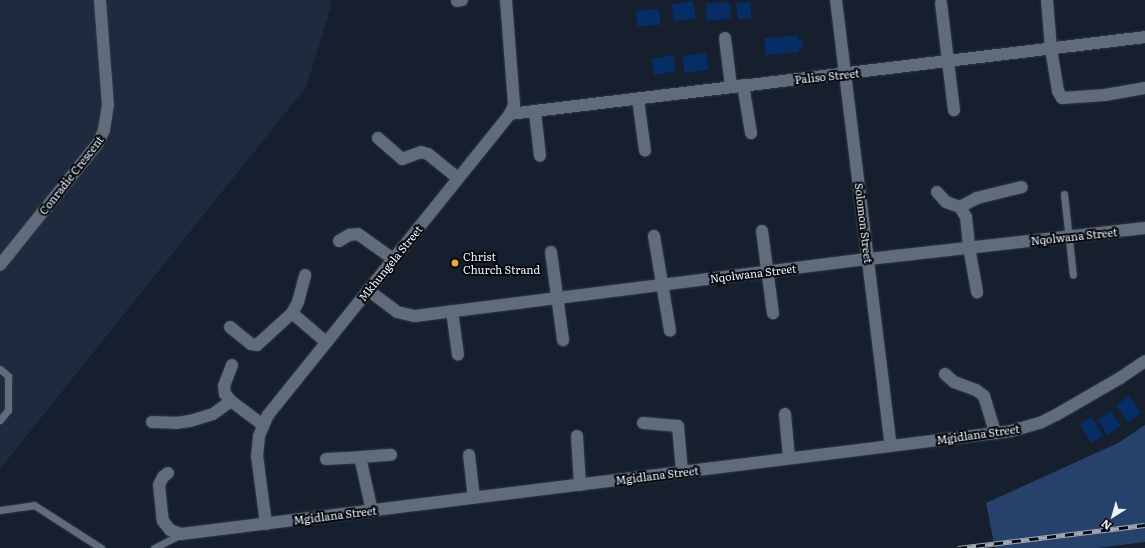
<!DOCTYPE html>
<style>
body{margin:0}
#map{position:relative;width:1145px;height:548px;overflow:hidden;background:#161f2d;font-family:Literata,serif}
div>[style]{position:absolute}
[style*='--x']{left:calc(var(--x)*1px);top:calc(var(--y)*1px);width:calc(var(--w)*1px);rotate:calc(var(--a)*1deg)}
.built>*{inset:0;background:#1e2a3d}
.green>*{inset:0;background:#26416a}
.building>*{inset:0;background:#062d65;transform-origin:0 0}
.roads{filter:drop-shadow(0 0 1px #323843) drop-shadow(0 0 1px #323843)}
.lane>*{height:7px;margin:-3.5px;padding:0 3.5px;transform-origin:3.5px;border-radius:3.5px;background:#606b7c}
.street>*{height:12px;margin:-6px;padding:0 6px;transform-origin:6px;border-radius:6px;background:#606b7c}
.rail>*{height:4.5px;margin-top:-2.25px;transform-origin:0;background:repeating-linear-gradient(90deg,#06090f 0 9px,#a0a8b3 0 18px);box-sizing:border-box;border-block:1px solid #a0a8b3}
.dots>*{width:11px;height:11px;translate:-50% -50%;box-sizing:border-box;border:2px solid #06090f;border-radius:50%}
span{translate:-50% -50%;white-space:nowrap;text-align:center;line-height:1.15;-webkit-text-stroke:4px #06090f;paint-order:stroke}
.street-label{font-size:11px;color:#ecf3fd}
.poi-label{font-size:11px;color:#ecf3fd}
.left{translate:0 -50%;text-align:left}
.north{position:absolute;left:1093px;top:496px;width:40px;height:40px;-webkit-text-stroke:3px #06090f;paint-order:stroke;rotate:217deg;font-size:11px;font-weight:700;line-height:16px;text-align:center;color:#ecf3fd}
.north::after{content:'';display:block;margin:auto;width:14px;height:18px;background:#ecf3fd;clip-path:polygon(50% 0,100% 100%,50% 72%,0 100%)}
</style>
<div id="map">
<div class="built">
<div style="clip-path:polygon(0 0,330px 0,331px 7px,306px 87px,0 469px)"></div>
</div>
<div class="green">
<div style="clip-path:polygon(1145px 425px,1145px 542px,1098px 548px,995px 548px,986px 503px,1118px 443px)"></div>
</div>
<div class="building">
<div style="left:693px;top:1px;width:17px;height:22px;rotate:80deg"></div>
<div style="left:730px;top:2px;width:17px;height:24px;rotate:87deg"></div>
<div style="left:750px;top:2px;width:16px;height:14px;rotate:83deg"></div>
<div style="left:659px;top:9px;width:16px;height:23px;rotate:86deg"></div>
<div style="clip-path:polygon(798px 35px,798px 40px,802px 40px,803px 47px,799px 47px,799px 52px,766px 55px,764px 38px)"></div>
<div style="left:706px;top:53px;width:17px;height:24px;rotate:83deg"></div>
<div style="left:673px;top:55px;width:16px;height:22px;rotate:79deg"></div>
<div style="left:1129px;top:396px;width:21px;height:16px;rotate:55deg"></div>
<div style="left:1111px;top:411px;width:18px;height:16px;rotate:56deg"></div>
<div style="left:1091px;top:417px;width:22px;height:14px;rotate:56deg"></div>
</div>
<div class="roads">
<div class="lane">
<div style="--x:1064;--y:194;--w:81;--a:83.7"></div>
<div style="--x:0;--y:369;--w:11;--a:41"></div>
<div style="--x:8;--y:376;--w:34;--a:90"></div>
<div style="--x:8;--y:410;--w:13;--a:129"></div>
<div style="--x:0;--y:510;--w:34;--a:-8"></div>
<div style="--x:34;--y:505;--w:80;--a:32.7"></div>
<div style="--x:154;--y:548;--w:30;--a:-27"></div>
</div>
<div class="street">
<div style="--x:836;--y:0;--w:449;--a:83"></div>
<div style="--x:1047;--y:0;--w:49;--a:85.3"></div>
<div style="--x:1051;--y:49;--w:43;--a:80.5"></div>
<div style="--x:1058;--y:91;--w:8;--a:60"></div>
<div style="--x:1062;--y:98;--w:43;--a:-4"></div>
<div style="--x:1105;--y:95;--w:41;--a:-9.9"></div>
<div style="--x:457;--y:1;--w:5;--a:-11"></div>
<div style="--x:941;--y:3;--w:108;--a:83.1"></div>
<div style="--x:725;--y:38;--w:48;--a:82.9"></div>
<div style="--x:743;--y:85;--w:49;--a:80.5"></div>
<div style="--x:638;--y:99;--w:52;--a:82.3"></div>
<div style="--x:535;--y:112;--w:44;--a:83.5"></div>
<div style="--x:510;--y:114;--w:640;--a:-6.91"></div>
<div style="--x:378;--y:138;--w:32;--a:41"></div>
<div style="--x:402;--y:159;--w:20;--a:-20"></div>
<div style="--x:421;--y:152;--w:7;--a:16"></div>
<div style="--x:428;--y:154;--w:38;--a:39"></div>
<div style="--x:937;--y:192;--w:13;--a:48"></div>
<div style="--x:946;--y:202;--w:15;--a:20"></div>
<div style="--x:960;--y:207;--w:12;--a:59"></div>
<div style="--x:966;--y:217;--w:30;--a:84"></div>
<div style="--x:969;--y:247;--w:46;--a:79.9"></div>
<div style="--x:960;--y:207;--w:19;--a:-28"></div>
<div style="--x:977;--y:198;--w:46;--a:-13.7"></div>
<div style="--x:762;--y:231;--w:83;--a:82.4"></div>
<div style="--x:654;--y:236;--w:96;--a:80.4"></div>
<div style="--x:339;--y:241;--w:12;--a:-31"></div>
<div style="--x:349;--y:235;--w:9;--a:-6"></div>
<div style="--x:358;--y:234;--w:43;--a:35.5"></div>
<div style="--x:551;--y:252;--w:89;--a:82.2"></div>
<div style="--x:0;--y:265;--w:156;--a:-51.2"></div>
<div style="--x:98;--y:143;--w:14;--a:-65"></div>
<div style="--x:104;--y:130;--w:25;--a:-81"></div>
<div style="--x:108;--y:105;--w:105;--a:-94.4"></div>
<div style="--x:368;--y:290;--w:36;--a:37"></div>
<div style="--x:397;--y:312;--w:18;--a:13"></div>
<div style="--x:415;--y:316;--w:457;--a:-7.2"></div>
<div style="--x:868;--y:259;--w:279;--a:-6.4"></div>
<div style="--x:452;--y:311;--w:44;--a:82.2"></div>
<div style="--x:292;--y:313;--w:13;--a:-61"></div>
<div style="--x:298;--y:302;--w:28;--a:-75"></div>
<div style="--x:230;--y:327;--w:27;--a:39"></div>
<div style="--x:251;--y:344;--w:6;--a:9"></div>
<div style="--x:257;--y:345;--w:47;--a:-42.4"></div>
<div style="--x:292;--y:313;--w:45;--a:40.5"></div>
<div style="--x:232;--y:365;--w:22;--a:111"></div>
<div style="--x:224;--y:386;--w:8;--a:83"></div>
<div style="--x:225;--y:394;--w:9;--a:49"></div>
<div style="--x:231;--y:401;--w:40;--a:37"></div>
<div style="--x:945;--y:374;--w:12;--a:42"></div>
<div style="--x:954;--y:382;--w:23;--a:20"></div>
<div style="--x:976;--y:390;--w:10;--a:37"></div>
<div style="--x:984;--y:396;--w:39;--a:73"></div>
<div style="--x:785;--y:414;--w:44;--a:84.8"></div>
<div style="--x:152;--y:422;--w:24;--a:2"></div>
<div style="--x:176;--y:423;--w:14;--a:-8"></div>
<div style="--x:190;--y:421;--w:24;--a:-17"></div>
<div style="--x:213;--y:414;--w:22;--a:-36"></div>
<div style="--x:643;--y:423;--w:35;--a:5"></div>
<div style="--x:678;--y:426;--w:46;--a:85"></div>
<div style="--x:577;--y:436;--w:49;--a:86.5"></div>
<div style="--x:469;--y:455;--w:43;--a:83.4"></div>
<div style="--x:326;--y:459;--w:34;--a:-3"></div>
<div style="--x:168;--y:473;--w:6;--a:141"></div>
<div style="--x:163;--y:477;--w:9;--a:117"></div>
<div style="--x:159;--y:485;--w:36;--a:84"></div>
<div style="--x:163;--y:521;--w:11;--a:52"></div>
<div style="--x:170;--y:530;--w:12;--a:20"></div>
<div style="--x:181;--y:534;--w:836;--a:-7.07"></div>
<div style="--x:1011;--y:431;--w:32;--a:-16"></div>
<div style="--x:1042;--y:422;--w:16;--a:-27"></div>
<div style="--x:1056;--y:415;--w:74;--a:-30"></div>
<div style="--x:1120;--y:378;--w:30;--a:-34"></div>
<div style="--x:372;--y:511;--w:55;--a:-102.5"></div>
<div style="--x:360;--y:457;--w:31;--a:-4"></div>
<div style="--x:266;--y:524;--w:69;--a:-97.5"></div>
<div style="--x:257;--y:456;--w:20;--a:-84"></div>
<div style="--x:259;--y:436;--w:23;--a:-67"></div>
<div style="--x:268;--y:415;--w:386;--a:-51.2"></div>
<div style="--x:510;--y:114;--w:10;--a:-66"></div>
<div style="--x:514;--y:105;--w:14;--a:-94"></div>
<div style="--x:513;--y:91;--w:91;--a:-94.4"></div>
</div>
</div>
<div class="rail">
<div style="--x:958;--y:548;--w:188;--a:-7"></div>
</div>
<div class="dots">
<div style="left:455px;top:263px;background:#e9ab38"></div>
</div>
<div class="street-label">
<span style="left:827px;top:76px;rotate:-6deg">Paliso Street</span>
<span style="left:71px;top:175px;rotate:-52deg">Conradie Crescent</span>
<span style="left:864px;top:223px;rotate:83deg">Solomon Street</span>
<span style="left:1074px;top:236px;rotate:-6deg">Nqolwana Street</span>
<span style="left:390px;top:263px;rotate:-51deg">Mkhungela Street</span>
<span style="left:753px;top:273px;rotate:-7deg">Nqolwana Street</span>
<span style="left:978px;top:434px;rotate:-8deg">Mgidlana Street</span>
<span style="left:657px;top:475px;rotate:-7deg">Mgidlana Street</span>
<span style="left:335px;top:515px;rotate:-7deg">Mgidlana Street</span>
</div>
<div class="poi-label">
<span class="left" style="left:463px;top:263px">Christ<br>Church Strand</span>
</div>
<div class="north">N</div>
</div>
